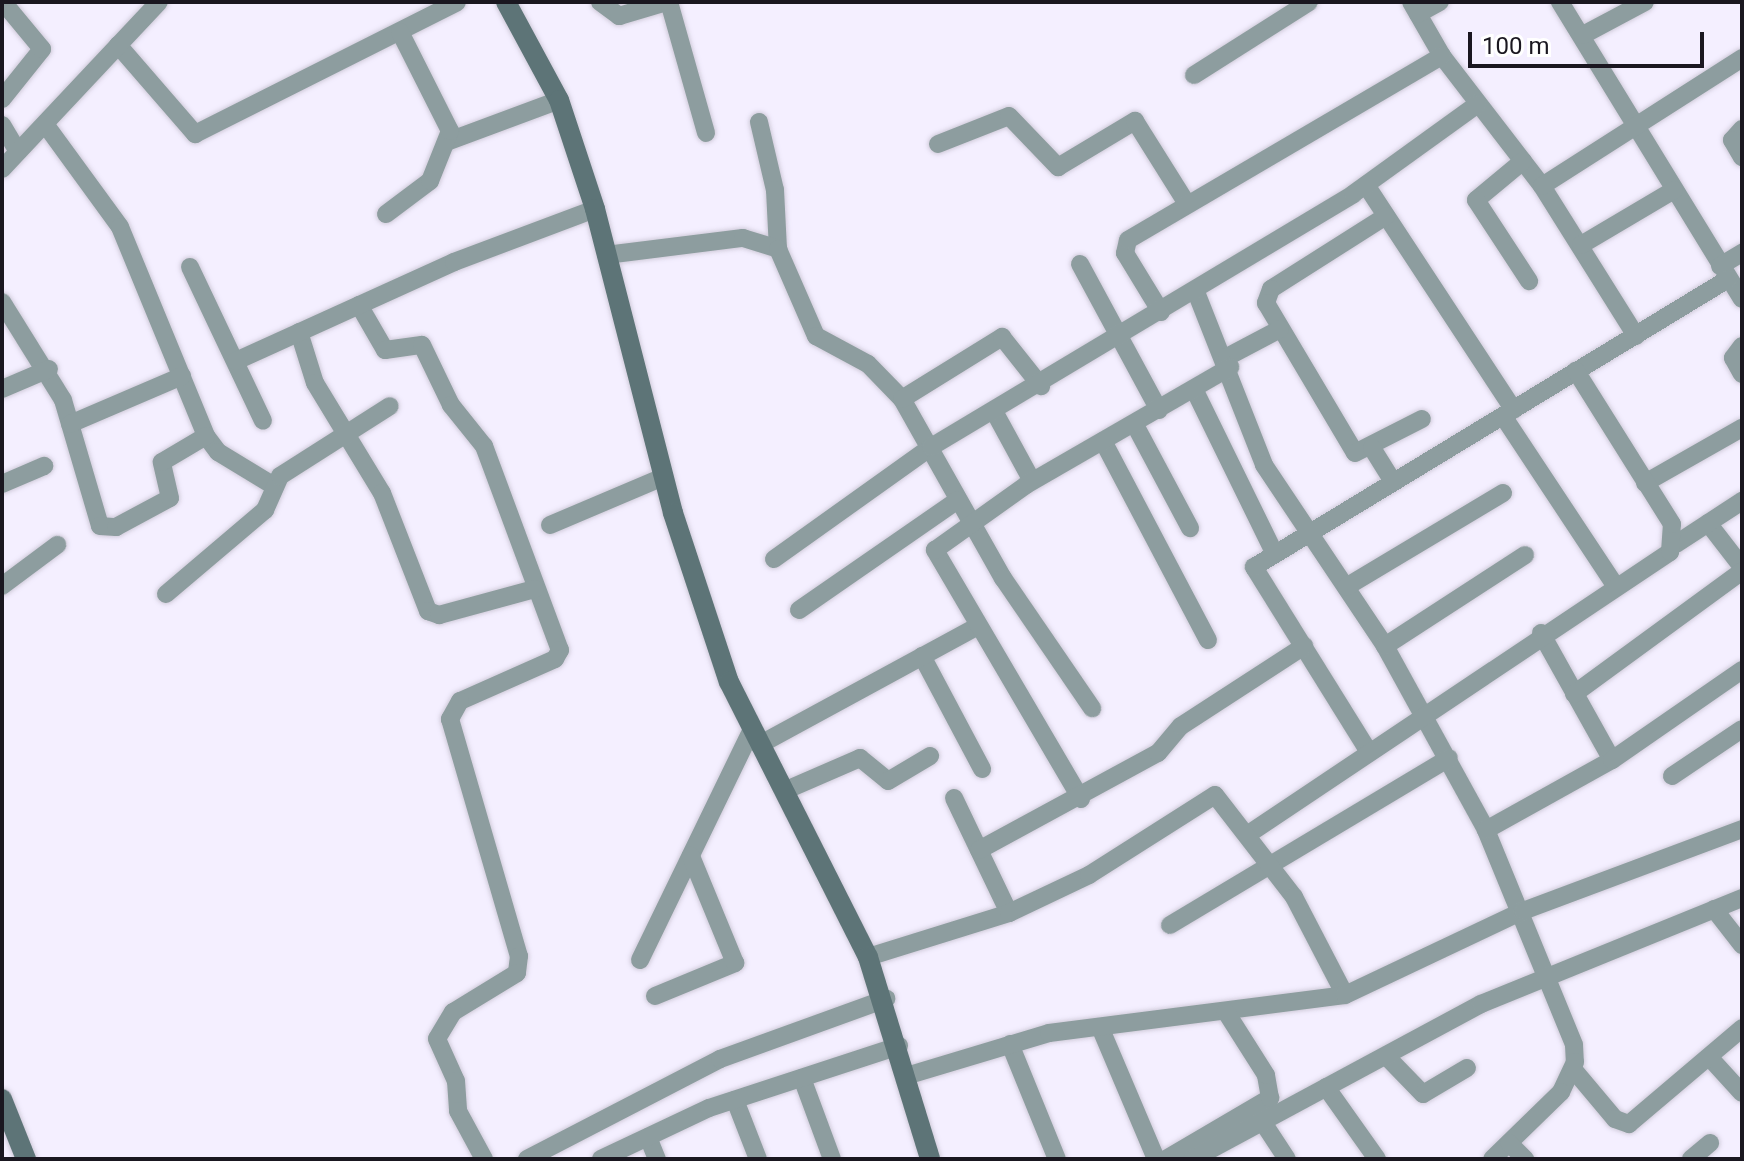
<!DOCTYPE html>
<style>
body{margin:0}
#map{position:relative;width:1744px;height:1161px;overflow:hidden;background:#f4efff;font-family:Roboto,sans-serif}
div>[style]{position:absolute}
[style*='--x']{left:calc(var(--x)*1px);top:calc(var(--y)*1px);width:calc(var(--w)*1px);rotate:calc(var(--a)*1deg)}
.roads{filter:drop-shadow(0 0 2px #d1ccdb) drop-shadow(0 0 2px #d1ccdb)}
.street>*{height:18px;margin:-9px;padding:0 9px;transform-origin:9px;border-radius:9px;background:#8d9d9f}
.secondary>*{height:20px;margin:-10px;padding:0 10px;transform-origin:10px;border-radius:10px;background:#5d7477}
span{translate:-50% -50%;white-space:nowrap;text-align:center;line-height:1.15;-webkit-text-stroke:6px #fff;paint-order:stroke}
.frame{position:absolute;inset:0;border:4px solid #1a1720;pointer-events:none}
.scale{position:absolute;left:1468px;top:32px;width:236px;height:36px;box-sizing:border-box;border:4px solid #1a1720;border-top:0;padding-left:10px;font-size:24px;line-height:28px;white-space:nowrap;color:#1a1720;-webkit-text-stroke:6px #fff;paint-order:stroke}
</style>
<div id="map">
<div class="roads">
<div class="street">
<div style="--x:600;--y:2;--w:24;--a:36"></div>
<div style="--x:619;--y:16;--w:50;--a:-16.3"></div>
<div style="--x:669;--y:2;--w:136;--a:74.2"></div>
<div style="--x:1411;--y:2;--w:62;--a:60.1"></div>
<div style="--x:1442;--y:56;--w:164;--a:52.4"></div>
<div style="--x:1542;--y:186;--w:177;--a:57.9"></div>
<div style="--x:1560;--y:2;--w:348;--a:58.5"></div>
<div style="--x:1418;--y:14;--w:25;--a:-29"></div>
<div style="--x:1583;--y:35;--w:70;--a:-28"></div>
<div style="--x:118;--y:45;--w:118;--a:49.1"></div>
<div style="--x:195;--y:134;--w:293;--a:-26.7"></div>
<div style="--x:1194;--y:75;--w:136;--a:-32.4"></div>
<div style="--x:2;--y:99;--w:64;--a:-51.3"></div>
<div style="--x:42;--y:49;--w:61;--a:-129.7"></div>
<div style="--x:759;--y:122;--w:70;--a:76.8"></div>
<div style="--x:775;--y:190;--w:59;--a:87.1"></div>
<div style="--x:45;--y:124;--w:127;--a:53.9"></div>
<div style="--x:120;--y:227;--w:226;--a:67.6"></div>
<div style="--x:206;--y:436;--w:20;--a:53"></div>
<div style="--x:218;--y:452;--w:66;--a:31.3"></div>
<div style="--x:2;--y:125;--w:31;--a:59"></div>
<div style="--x:1742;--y:129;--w:15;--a:132"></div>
<div style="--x:1732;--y:140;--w:20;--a:60"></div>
<div style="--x:449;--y:141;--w:117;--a:-20.4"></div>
<div style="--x:938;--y:144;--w:76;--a:-21.5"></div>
<div style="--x:1009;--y:116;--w:71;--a:46.1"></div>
<div style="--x:1058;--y:167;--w:90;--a:-30.9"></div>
<div style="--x:1135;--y:121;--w:98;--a:57.9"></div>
<div style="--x:1523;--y:161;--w:61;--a:140.3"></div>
<div style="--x:1476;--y:200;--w:97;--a:56.8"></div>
<div style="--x:2;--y:169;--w:229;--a:-46.8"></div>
<div style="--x:1366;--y:185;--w:269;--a:56.7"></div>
<div style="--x:1542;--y:186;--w:237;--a:-32.6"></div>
<div style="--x:386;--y:214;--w:55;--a:-36.9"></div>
<div style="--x:430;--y:181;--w:54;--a:-68.2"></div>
<div style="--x:450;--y:131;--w:111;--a:-116.8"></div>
<div style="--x:1386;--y:216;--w:136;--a:147.6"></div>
<div style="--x:1271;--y:289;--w:15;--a:110"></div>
<div style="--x:1266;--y:303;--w:174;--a:59.3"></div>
<div style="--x:1355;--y:453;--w:75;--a:-26.9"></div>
<div style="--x:1581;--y:245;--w:108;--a:-30.6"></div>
<div style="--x:606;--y:255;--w:138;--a:-7.1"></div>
<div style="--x:743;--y:238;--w:37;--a:17"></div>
<div style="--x:778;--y:249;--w:95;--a:66.4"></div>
<div style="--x:816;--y:336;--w:59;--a:28.3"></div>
<div style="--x:868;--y:364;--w:49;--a:45.8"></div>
<div style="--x:902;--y:399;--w:206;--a:60.6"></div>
<div style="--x:1003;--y:578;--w:158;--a:55.6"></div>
<div style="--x:1080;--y:264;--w:166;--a:61.6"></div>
<div style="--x:1720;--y:266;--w:26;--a:-31"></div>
<div style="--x:190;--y:267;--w:170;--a:64.6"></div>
<div style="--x:1196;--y:292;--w:186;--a:68.5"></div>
<div style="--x:1264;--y:465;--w:218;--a:56.2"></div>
<div style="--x:1385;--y:646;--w:210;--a:61.2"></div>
<div style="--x:1486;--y:830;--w:232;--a:67.7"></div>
<div style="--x:1574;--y:1045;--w:17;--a:87"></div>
<div style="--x:1575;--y:1062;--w:33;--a:115"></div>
<div style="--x:1561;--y:1092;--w:96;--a:135.8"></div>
<div style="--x:2;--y:302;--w:115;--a:58.1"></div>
<div style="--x:63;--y:400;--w:131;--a:73.6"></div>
<div style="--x:100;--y:526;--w:16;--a:4"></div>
<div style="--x:116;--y:527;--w:61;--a:-28.2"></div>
<div style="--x:170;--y:498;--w:37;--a:-103"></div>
<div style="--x:162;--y:462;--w:51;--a:-30.6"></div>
<div style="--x:359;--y:305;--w:52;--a:60"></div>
<div style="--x:385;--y:350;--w:37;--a:-8"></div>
<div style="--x:422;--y:345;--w:67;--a:64.2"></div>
<div style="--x:451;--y:405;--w:53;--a:51.2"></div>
<div style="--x:484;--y:446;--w:218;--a:69.6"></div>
<div style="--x:560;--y:650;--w:10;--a:119"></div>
<div style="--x:555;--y:659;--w:104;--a:156.1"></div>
<div style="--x:460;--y:701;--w:21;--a:119"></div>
<div style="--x:450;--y:719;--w:247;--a:73.8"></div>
<div style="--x:519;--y:956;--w:17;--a:97"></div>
<div style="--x:517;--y:973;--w:75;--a:148.6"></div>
<div style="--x:453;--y:1012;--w:31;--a:121"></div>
<div style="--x:437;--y:1039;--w:46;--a:65.7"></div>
<div style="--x:456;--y:1081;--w:30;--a:86"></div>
<div style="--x:458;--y:1111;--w:55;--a:61.6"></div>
<div style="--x:1161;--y:312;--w:69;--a:-121.4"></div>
<div style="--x:1125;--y:253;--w:13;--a:-77"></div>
<div style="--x:1128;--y:240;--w:364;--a:-30.4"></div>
<div style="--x:299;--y:332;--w:53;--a:72.6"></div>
<div style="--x:315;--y:383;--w:129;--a:58.7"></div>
<div style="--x:382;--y:493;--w:127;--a:68.7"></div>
<div style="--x:428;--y:611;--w:12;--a:20"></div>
<div style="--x:439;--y:615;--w:99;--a:-15.2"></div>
<div style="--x:1742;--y:346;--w:15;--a:127"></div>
<div style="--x:1733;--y:358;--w:18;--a:61"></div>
<div style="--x:1227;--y:357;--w:60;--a:-27.8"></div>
<div style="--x:236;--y:361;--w:239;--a:-24.4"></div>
<div style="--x:454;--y:262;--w:151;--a:-20.6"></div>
<div style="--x:2;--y:389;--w:51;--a:-23.1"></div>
<div style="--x:1194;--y:389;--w:184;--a:63.9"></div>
<div style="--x:902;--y:399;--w:118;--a:-31.8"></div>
<div style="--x:1002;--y:337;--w:63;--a:51.5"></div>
<div style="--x:995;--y:413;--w:77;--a:61.4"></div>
<div style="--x:1503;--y:416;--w:205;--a:56.5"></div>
<div style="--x:70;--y:424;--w:122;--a:-23.2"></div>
<div style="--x:1135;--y:425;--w:117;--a:61.9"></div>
<div style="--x:1103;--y:441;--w:225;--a:62.2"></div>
<div style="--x:1372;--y:448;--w:40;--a:58"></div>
<div style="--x:1645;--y:483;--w:112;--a:-29.6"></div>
<div style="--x:2;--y:484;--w:46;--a:-23.2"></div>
<div style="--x:1708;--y:523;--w:56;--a:52.3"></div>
<div style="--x:550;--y:525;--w:123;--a:-23"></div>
<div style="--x:1676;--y:544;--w:79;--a:-33.1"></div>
<div style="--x:774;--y:559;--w:193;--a:-35.5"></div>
<div style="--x:931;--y:447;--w:492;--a:-30.9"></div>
<div style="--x:1353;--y:194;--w:154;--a:-35.8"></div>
<div style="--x:2;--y:586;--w:69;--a:-36.7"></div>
<div style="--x:1346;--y:587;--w:183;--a:-30.9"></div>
<div style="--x:166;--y:594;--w:130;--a:-40.3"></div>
<div style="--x:265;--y:510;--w:37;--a:-66"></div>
<div style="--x:280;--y:476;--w:130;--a:-32.5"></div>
<div style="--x:799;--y:610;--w:193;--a:-34.7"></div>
<div style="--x:1541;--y:633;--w:145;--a:60.8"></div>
<div style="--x:1385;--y:646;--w:167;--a:-33"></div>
<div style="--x:922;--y:656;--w:128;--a:62"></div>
<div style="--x:1574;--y:694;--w:208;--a:-36.2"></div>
<div style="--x:759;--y:745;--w:249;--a:-28.5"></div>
<div style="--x:1369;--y:752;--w:218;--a:-121.9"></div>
<div style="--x:1254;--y:567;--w:555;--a:-31.28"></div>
<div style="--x:1672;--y:776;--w:84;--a:-33.9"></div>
<div style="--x:784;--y:791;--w:83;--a:-23.5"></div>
<div style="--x:860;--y:758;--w:36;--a:39"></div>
<div style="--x:888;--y:781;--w:49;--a:-30.8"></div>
<div style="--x:954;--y:798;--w:127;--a:64.4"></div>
<div style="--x:1081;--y:799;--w:289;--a:-120.4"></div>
<div style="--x:935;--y:550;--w:112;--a:-35.5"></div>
<div style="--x:1026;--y:485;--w:236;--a:-30"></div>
<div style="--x:1486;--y:830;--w:144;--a:-29.1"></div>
<div style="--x:1612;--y:760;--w:158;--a:-34.7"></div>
<div style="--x:1247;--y:835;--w:509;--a:-33.78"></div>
<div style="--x:1670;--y:552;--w:28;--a:-86"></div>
<div style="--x:1672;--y:524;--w:181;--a:-122.1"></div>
<div style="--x:979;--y:850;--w:204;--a:-28.5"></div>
<div style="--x:1158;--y:753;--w:35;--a:-50"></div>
<div style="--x:1181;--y:726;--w:147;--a:-33"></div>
<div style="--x:1714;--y:909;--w:46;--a:52.1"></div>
<div style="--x:1170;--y:925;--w:325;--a:-30.9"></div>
<div style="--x:868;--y:957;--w:148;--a:-17.3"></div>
<div style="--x:1009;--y:913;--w:89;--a:-25.4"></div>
<div style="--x:1089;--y:875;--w:149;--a:-32.4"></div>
<div style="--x:1215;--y:795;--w:129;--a:52.2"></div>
<div style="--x:1294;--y:897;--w:110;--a:62.5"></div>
<div style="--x:640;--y:960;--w:254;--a:-64.1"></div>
<div style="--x:655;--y:996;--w:87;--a:-22.4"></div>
<div style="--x:735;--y:963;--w:116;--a:-112.4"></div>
<div style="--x:1100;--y:1027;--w:143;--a:67"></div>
<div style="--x:1010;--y:1044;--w:124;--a:67.8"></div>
<div style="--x:1386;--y:1056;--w:53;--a:45.8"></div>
<div style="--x:1423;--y:1094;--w:51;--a:-30.6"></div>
<div style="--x:1710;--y:1058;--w:47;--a:47.6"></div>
<div style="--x:1573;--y:1069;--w:65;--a:50"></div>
<div style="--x:1615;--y:1119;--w:15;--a:20"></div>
<div style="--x:1629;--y:1124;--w:148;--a:-40.3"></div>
<div style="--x:906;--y:1076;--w:149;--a:-16.7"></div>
<div style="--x:1049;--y:1033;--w:298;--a:-7.3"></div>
<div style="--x:1345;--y:995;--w:197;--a:-25.3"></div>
<div style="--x:1523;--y:911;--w:234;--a:-20.5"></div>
<div style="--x:802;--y:1078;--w:86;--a:69.7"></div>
<div style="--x:1326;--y:1087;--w:88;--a:54.7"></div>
<div style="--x:735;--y:1100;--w:63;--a:68.7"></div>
<div style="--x:1262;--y:1121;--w:45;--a:56.7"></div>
<div style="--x:648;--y:1137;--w:24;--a:68"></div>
<div style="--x:1509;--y:1143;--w:23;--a:45"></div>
<div style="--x:527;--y:1159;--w:217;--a:-27.4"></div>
<div style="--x:720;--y:1059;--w:177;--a:-19.9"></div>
<div style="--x:601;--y:1159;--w:119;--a:-25.3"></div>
<div style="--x:709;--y:1108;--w:200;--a:-18.1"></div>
<div style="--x:1166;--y:1159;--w:121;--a:-30.4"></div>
<div style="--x:1270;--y:1098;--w:23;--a:-100"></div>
<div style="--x:1266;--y:1075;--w:75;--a:-122.4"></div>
<div style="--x:1193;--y:1159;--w:327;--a:-28.3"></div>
<div style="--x:1481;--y:1004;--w:282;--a:-22.1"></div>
<div style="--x:1691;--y:1159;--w:25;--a:-40"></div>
</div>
<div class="secondary">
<div style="--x:506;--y:2;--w:111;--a:61.6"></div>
<div style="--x:559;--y:100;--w:115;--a:71.7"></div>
<div style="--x:595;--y:209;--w:314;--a:75.6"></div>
<div style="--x:673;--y:513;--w:178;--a:71.7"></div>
<div style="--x:729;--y:682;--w:308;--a:63.2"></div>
<div style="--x:868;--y:957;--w:211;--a:72.9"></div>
<div style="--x:2;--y:1099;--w:65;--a:68.2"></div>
</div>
</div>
<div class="frame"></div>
<div class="scale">100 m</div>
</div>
